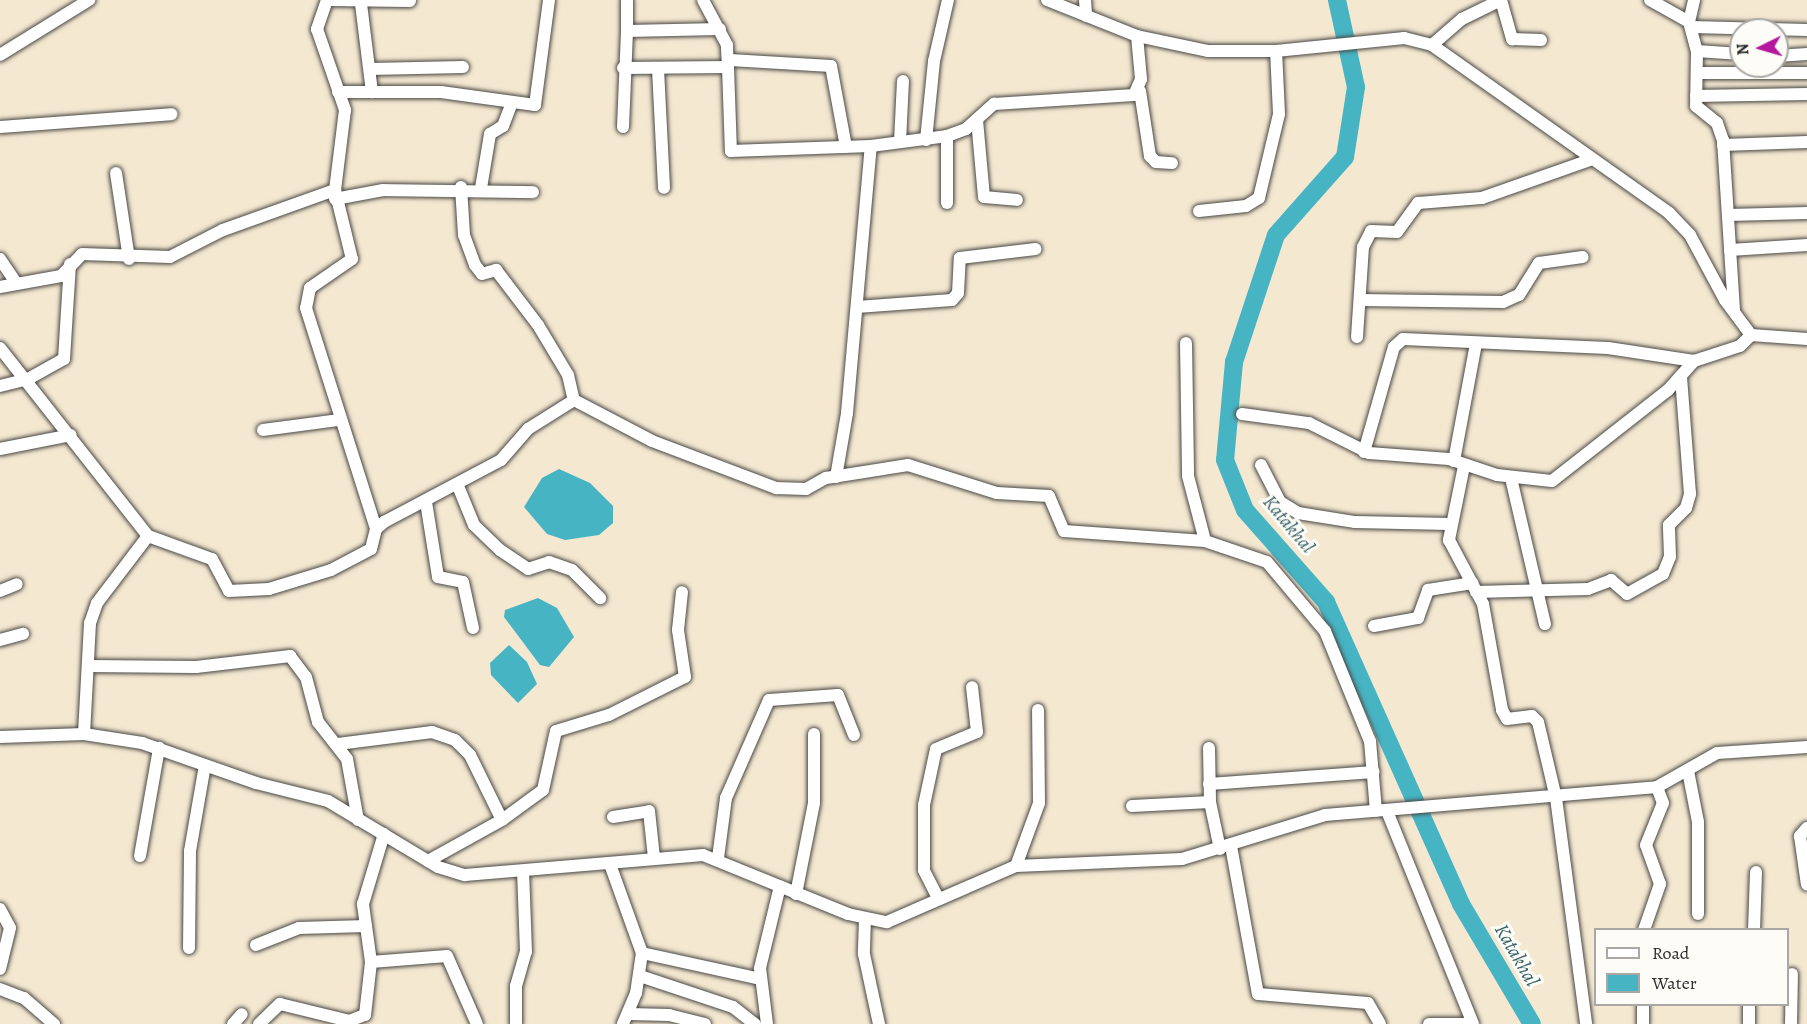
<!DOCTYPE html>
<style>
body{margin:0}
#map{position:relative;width:1807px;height:1024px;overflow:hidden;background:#f4e8d1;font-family:Alegreya,serif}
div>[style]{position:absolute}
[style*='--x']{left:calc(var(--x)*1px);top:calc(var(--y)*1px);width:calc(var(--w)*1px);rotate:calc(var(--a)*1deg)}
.water>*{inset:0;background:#47b4c3}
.river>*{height:18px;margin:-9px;padding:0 9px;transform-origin:9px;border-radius:9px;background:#47b4c3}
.roads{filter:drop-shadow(0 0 2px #494744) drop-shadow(0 0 2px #494744)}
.minor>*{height:12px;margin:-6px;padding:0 6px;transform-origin:6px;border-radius:6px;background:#fff}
span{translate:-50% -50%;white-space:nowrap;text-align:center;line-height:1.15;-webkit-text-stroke:6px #fdfcf7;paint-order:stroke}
.water-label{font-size:20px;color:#366268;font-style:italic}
.legend{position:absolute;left:1594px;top:928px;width:195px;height:78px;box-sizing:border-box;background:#fdfcf7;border:2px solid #a9a8a5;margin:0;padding:8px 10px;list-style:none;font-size:18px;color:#2b2b2b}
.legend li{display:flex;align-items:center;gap:12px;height:30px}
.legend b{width:30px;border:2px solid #a9a8a5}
.north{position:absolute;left:1729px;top:18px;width:60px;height:60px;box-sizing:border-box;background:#fdfcf7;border:2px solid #a9a8a5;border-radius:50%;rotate:265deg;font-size:16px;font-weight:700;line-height:24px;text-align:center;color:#2b2b2b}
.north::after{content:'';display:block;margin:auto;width:21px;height:27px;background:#b5179e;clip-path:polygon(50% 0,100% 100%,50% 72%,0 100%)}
</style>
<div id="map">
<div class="water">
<div style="clip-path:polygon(559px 469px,590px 483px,613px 506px,613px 523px,599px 535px,565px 540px,547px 534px,524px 507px,542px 478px)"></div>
<div style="clip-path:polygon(538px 598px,557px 608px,574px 637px,549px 667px,540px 665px,504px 617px,505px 610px)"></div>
<div style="clip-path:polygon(509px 645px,527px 662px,537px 684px,518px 703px,491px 675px,490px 663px)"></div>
</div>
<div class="river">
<div style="--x:1337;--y:0;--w:89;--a:77.7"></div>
<div style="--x:1356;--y:87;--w:71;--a:98.9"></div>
<div style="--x:1345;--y:157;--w:104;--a:131.5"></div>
<div style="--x:1276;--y:235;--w:134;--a:108.3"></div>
<div style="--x:1234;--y:362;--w:98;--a:95.2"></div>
<div style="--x:1225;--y:460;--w:54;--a:68.2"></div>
<div style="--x:1245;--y:510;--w:123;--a:48.6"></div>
<div style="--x:1326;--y:602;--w:331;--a:65.9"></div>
<div style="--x:1461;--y:904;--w:139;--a:59.4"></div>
</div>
<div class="roads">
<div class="minor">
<div style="--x:327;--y:0;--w:31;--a:109"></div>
<div style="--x:317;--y:29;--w:86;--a:70.9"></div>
<div style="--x:345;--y:110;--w:81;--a:97.1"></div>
<div style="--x:335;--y:190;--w:71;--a:76.2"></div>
<div style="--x:352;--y:259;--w:51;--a:145.4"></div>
<div style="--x:310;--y:288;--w:20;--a:101"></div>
<div style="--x:306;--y:308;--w:232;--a:72.4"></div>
<div style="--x:331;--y:0;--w:79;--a:0.7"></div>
<div style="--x:1047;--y:0;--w:97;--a:21.8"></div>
<div style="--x:1137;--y:36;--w:73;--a:11.9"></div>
<div style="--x:1208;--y:51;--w:68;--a:0"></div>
<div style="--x:1276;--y:51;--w:129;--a:-5.8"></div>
<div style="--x:1404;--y:38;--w:29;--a:14"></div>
<div style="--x:1432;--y:45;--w:291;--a:35.3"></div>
<div style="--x:1669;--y:213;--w:30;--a:46"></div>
<div style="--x:1690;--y:235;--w:74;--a:61.7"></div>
<div style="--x:1725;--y:300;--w:44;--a:53.4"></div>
<div style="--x:1751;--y:335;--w:56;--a:4.1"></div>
<div style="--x:1085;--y:0;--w:16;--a:86"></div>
<div style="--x:1501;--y:0;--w:41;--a:74.2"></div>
<div style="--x:1512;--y:39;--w:29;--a:2"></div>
<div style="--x:1650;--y:0;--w:45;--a:29.4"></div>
<div style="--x:1689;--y:22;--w:30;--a:75"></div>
<div style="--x:1697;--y:51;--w:55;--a:91"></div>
<div style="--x:1696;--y:106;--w:27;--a:39"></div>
<div style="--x:1717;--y:123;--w:18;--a:71"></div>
<div style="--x:1723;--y:140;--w:171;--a:86.3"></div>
<div style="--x:361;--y:4;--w:89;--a:82.9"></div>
<div style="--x:1689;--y:22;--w:23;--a:-77"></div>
<div style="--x:1692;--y:27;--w:115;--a:1.5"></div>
<div style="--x:627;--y:31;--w:31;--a:-90"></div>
<div style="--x:1432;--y:45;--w:40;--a:-41"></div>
<div style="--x:1462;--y:19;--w:43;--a:-26"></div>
<div style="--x:1697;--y:51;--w:44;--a:3.9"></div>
<div style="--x:0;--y:55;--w:105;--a:-31.7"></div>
<div style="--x:1777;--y:56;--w:30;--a:-4"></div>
<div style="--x:730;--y:60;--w:101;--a:3.4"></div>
<div style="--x:831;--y:66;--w:82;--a:79.5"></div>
<div style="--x:728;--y:67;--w:84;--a:88"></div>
<div style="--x:731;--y:151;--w:140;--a:-2"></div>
<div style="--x:871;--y:146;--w:77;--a:-7.5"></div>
<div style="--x:947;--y:136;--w:20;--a:-20"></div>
<div style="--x:966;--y:129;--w:38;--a:-42"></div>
<div style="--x:994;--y:104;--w:140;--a:-3.7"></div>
<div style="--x:1134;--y:95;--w:17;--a:-66"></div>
<div style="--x:1141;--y:79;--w:43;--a:-95.3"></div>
<div style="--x:623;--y:68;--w:105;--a:-0.5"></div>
<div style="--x:728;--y:67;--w:22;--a:-93"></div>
<div style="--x:727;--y:45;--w:51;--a:-118.1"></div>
<div style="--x:370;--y:69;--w:93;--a:-1.2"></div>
<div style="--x:658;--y:69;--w:119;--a:87.1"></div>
<div style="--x:1697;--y:73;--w:110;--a:0"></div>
<div style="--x:1140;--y:91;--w:66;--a:81.3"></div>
<div style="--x:1150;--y:156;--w:8;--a:45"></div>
<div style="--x:1156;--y:162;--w:16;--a:4"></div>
<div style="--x:338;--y:92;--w:103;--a:0"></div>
<div style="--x:441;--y:92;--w:95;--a:7.9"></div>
<div style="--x:535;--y:105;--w:106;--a:-82.4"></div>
<div style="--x:1696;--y:96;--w:111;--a:-1"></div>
<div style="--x:977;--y:120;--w:77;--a:84.8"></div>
<div style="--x:984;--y:197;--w:33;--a:5"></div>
<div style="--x:0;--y:127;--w:172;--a:-4.3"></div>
<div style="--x:623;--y:127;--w:96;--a:-87.6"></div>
<div style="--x:627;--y:31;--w:93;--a:-1.2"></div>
<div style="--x:926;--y:140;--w:79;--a:-84.2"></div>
<div style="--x:934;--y:61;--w:63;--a:-77.1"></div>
<div style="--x:900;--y:142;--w:61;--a:-87.2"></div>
<div style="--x:1723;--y:145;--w:84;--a:-2"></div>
<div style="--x:116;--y:173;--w:87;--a:81.4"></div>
<div style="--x:461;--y:187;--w:48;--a:86.4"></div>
<div style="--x:464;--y:235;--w:32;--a:70"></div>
<div style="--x:475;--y:265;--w:11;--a:52"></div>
<div style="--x:482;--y:274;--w:15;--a:-16"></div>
<div style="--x:496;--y:270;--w:69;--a:52.6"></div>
<div style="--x:538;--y:325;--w:58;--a:59"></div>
<div style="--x:568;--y:375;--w:26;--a:77"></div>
<div style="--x:481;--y:188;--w:55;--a:-80.5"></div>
<div style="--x:490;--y:134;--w:15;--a:-32"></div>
<div style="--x:503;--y:126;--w:25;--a:-69"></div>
<div style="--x:335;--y:199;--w:49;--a:-10.6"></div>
<div style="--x:383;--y:190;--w:150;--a:0.8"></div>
<div style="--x:947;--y:203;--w:67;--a:-90"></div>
<div style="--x:1199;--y:211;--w:47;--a:-6.1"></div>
<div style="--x:1246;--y:206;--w:15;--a:-32"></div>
<div style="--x:1259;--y:198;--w:86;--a:-76.6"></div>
<div style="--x:1279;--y:114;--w:63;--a:-92.7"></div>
<div style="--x:1728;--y:215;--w:79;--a:-1.5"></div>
<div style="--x:1730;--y:250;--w:77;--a:-3.7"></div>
<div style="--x:0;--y:259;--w:27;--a:56"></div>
<div style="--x:0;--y:287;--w:62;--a:-10.2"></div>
<div style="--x:61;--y:276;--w:30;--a:-46"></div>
<div style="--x:82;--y:254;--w:88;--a:2"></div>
<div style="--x:170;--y:257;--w:59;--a:-27"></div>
<div style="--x:223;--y:230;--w:119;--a:-19.7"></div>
<div style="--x:1360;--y:300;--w:143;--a:0.8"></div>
<div style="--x:1503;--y:302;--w:17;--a:-24"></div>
<div style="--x:1519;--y:295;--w:38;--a:-58"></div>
<div style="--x:1539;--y:263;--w:44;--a:-7.8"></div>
<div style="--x:857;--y:307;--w:95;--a:-4.2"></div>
<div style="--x:952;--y:300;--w:9;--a:-49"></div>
<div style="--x:958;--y:293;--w:35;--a:-87"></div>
<div style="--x:960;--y:258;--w:76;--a:-6.8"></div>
<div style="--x:1357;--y:337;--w:90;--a:-86.2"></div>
<div style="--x:1363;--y:247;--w:18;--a:-63"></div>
<div style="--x:1371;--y:231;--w:26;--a:2"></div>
<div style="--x:1397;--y:232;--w:36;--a:-54"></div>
<div style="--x:1418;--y:203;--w:64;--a:-4.5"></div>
<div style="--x:1482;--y:198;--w:114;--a:-19.4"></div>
<div style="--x:1186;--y:343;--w:133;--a:89.1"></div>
<div style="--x:1188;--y:476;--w:67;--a:75.3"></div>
<div style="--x:0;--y:348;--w:239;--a:51.8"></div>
<div style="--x:148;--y:536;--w:84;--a:127.3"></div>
<div style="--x:97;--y:603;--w:21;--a:109"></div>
<div style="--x:90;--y:623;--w:111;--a:93.1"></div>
<div style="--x:84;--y:734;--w:84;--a:178"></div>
<div style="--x:0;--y:386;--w:29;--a:-14"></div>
<div style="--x:28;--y:379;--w:41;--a:-29.1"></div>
<div style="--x:64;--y:359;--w:95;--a:-86.4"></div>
<div style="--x:1242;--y:414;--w:68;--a:7.7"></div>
<div style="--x:1309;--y:423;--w:67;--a:26.6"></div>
<div style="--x:1369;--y:453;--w:80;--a:4.3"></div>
<div style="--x:1449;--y:459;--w:51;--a:18.4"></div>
<div style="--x:1497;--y:475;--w:55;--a:6.2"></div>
<div style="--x:1552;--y:481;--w:147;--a:-38.1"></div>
<div style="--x:1668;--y:390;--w:39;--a:-48"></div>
<div style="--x:263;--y:430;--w:77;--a:-7.5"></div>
<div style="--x:0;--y:449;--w:72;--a:-11.2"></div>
<div style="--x:1364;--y:452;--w:109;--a:-74.1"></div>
<div style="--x:1394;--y:347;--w:12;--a:-42"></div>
<div style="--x:1403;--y:339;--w:205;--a:2.5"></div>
<div style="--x:1608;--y:348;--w:87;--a:8.6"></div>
<div style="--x:1694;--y:361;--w:48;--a:-18.1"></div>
<div style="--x:1740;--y:346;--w:16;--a:-45"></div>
<div style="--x:1454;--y:461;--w:120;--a:-79.4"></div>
<div style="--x:1261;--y:465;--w:42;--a:62.8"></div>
<div style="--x:1280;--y:502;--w:21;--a:31"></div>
<div style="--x:1298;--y:513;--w:58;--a:9"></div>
<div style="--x:1355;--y:522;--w:94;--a:1.2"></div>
<div style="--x:1464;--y:466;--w:76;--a:101.5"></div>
<div style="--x:1449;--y:540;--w:72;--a:62"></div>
<div style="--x:1483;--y:604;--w:108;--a:79.8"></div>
<div style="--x:1502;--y:710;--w:10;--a:61"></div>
<div style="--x:1507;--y:719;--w:25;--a:-7"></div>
<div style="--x:1532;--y:716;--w:8;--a:45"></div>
<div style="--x:1538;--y:722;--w:78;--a:76.7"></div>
<div style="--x:1556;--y:798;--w:228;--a:82.4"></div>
<div style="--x:836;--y:477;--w:65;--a:-80.2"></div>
<div style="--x:847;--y:413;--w:268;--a:-84.9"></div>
<div style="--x:1511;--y:478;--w:150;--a:76.9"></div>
<div style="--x:458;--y:486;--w:42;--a:67.7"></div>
<div style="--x:474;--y:525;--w:36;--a:44"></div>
<div style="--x:500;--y:550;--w:34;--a:34"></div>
<div style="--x:528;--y:569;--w:22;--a:-18"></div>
<div style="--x:549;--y:562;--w:24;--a:19"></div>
<div style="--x:572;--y:570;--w:40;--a:45"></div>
<div style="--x:426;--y:502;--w:76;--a:80.9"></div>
<div style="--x:438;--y:577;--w:25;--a:11"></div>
<div style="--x:463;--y:582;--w:47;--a:77.7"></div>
<div style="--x:148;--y:536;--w:68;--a:19.8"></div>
<div style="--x:212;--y:559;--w:36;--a:62"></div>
<div style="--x:229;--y:591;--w:40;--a:-2.9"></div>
<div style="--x:269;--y:589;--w:65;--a:-17"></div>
<div style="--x:331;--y:570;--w:45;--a:-27.7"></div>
<div style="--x:371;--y:549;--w:21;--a:-76"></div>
<div style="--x:376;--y:529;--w:11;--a:-41"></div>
<div style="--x:384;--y:522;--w:132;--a:-27.9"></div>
<div style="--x:501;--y:460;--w:41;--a:-48.9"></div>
<div style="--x:528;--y:429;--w:54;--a:-32.2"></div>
<div style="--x:574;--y:400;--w:88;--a:27.7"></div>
<div style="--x:652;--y:441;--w:133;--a:20.8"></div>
<div style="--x:776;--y:488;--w:30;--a:2"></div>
<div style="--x:806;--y:489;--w:23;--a:-29"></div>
<div style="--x:826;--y:478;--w:83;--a:-9"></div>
<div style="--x:908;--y:465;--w:93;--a:17.5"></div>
<div style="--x:997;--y:493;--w:52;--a:3.3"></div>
<div style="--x:1049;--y:496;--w:38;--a:67"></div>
<div style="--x:1064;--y:531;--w:141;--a:4.1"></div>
<div style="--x:1205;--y:541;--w:65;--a:18.7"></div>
<div style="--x:1267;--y:562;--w:90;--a:50"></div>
<div style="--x:1325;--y:631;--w:119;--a:67.8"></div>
<div style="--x:1370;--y:741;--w:70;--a:85.1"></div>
<div style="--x:0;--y:591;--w:18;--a:-22"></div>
<div style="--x:1476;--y:592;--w:112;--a:-1.5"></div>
<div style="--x:1588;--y:589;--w:25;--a:-21"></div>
<div style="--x:1611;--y:580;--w:21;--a:41"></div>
<div style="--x:1627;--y:594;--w:41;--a:-29.1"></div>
<div style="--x:1663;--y:574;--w:18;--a:-68"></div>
<div style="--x:1670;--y:557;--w:32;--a:-92"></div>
<div style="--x:1669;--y:525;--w:24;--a:-45"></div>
<div style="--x:1686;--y:508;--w:15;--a:-74"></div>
<div style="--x:1690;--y:494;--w:118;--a:-94.4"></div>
<div style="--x:1374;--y:626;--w:45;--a:-10.3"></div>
<div style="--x:1418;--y:618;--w:30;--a:-70"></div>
<div style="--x:1428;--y:590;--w:45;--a:-9"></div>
<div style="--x:0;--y:640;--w:24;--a:-15"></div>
<div style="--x:88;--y:666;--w:108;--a:0.5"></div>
<div style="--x:196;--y:667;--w:95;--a:-6.7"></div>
<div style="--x:290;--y:656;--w:26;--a:53"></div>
<div style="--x:306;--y:677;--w:47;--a:75.1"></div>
<div style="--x:318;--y:722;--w:47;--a:51.9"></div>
<div style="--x:347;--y:759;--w:62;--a:79.8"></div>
<div style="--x:84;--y:734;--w:59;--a:8.8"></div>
<div style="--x:142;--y:743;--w:121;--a:19.3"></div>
<div style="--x:256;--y:783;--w:74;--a:14"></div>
<div style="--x:328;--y:801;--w:128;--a:31"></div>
<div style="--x:438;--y:867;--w:28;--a:17"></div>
<div style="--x:465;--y:875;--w:239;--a:-4.8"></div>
<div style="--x:703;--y:855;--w:157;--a:22.1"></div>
<div style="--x:848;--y:914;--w:40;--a:12"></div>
<div style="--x:887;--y:922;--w:141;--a:-23.5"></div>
<div style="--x:1016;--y:866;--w:166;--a:-2.4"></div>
<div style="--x:1182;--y:859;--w:150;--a:-17.1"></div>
<div style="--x:1325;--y:815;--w:333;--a:-4.8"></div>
<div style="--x:1657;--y:787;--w:69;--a:-29.5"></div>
<div style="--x:1717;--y:753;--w:90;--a:-3.8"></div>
<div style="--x:338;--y:744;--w:95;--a:-7.3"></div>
<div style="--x:432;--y:732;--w:24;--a:19"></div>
<div style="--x:455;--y:740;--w:21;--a:45"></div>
<div style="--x:470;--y:755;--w:72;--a:63.8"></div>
<div style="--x:1209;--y:748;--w:54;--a:88.9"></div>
<div style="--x:1210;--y:802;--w:48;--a:78"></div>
<div style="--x:1688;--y:771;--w:52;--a:78.9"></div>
<div style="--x:1698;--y:822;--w:92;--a:90"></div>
<div style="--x:1209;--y:784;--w:165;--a:-4.2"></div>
<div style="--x:1132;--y:806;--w:78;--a:-2.9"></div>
<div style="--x:1387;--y:811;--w:230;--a:68"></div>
<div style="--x:613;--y:817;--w:36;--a:-9"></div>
<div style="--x:649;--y:811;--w:47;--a:83.9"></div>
<div style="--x:1807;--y:828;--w:11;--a:131"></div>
<div style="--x:1800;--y:836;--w:49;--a:81.9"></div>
<div style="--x:1231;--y:846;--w:150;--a:79.7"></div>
<div style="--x:1258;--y:994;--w:110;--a:4.7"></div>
<div style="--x:1368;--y:1003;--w:24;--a:60"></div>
<div style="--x:140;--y:856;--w:110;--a:-80"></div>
<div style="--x:718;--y:858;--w:61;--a:-82.4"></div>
<div style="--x:726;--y:798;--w:107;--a:-66.3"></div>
<div style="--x:769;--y:700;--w:69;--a:-4.1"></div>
<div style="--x:838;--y:695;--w:43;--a:68.2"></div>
<div style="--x:428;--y:861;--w:85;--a:-29"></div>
<div style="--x:502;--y:820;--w:51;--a:-36.2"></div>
<div style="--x:543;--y:790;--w:60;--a:-77.6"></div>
<div style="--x:556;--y:731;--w:55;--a:-16.8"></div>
<div style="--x:609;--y:715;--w:85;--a:-26.6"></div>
<div style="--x:685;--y:677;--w:48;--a:-98.5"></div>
<div style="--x:678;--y:630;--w:38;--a:-84"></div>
<div style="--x:1016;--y:866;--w:67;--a:-69.9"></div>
<div style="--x:1039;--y:803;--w:93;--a:-90.6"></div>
<div style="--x:611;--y:867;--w:91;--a:70.2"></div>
<div style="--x:642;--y:953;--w:40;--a:98.5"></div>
<div style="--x:636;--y:993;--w:34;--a:113"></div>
<div style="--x:796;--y:894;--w:93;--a:-78.8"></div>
<div style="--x:814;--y:803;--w:69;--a:-90"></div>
<div style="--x:938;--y:898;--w:31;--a:-117"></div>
<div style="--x:924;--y:870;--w:65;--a:-90"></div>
<div style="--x:924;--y:805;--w:57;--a:-77.9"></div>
<div style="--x:936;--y:749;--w:44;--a:-22.5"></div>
<div style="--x:977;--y:732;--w:45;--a:-96.3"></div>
<div style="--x:0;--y:909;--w:21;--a:62"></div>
<div style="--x:10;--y:928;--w:42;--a:103.7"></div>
<div style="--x:865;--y:919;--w:35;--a:92"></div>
<div style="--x:864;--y:954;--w:72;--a:77.9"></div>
<div style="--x:1644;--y:930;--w:49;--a:-70.8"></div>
<div style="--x:1660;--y:884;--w:41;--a:-109.7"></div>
<div style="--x:1646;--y:845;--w:45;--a:-68"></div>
<div style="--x:1663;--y:803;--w:17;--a:-111"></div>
<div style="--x:1754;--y:930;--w:58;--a:-88"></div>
<div style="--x:256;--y:945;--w:46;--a:-21.6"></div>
<div style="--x:299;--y:928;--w:67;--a:-1.7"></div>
<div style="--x:189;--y:948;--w:97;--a:-89.4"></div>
<div style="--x:190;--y:851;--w:87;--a:-80.1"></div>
<div style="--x:642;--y:953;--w:121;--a:12.4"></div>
<div style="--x:371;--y:962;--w:76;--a:-4.5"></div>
<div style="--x:447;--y:956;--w:74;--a:66.2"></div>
<div style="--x:640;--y:976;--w:98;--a:18.4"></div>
<div style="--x:733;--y:1007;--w:28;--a:38"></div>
<div style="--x:0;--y:989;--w:26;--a:21"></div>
<div style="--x:24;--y:998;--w:40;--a:41"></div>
<div style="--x:629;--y:1014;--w:40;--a:1.4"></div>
<div style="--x:669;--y:1015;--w:37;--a:14"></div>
<div style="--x:233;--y:1024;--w:13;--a:-48"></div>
<div style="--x:259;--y:1024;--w:29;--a:-44"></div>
<div style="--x:280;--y:1004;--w:71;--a:13.8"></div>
<div style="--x:349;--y:1021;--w:17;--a:-21"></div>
<div style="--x:365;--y:1015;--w:53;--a:-83.5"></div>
<div style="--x:371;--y:962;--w:59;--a:-97.9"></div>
<div style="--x:363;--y:904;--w:73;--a:-73.3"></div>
<div style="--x:516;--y:1024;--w:38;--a:-90"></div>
<div style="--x:516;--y:986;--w:35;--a:-74"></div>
<div style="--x:526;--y:952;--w:80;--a:-92.1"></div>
<div style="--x:767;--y:1024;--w:56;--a:-97.1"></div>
<div style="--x:760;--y:968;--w:84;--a:-76.3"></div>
<div style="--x:1429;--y:1024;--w:42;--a:0"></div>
<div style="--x:1643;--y:1024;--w:20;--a:-90"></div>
<div style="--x:1749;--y:1024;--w:20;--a:-90"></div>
<div style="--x:1791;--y:1024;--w:50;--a:-88.9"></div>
</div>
</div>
<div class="water-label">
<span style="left:1289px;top:524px;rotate:50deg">Katakhal</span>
<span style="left:1517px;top:955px;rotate:60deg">Katakhal</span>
</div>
<ul class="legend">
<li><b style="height:8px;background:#fff"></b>Road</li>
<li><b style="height:16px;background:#47b4c3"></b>Water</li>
</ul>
<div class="north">N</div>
</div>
